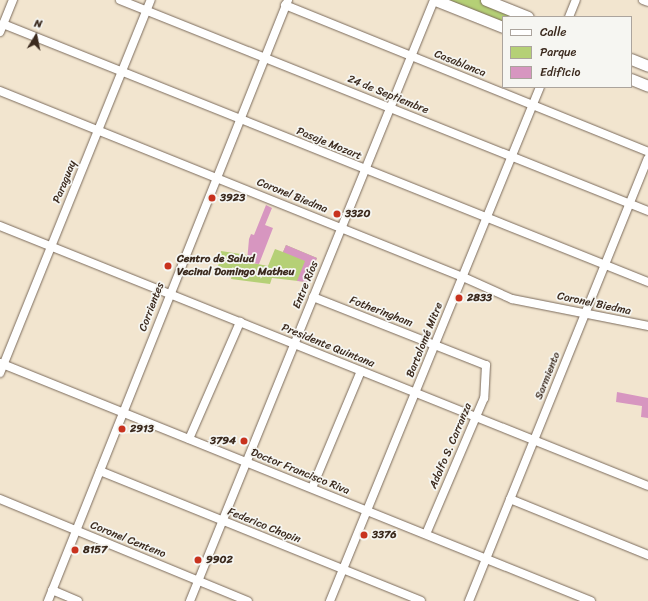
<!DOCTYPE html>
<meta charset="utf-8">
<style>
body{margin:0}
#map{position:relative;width:648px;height:601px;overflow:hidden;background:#f2e5cf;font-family:Sriracha,sans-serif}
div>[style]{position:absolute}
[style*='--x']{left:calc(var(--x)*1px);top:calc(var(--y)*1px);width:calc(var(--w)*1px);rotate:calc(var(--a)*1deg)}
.green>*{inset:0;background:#b5d076}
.building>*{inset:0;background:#d796c0}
.roads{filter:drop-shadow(0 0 1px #7b6b5c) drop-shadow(0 0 1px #7b6b5c)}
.minor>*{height:8px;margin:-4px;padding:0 4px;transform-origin:4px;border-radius:4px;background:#fff}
.secondary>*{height:11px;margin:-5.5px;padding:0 5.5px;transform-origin:5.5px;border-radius:5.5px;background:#fff}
.dots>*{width:11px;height:11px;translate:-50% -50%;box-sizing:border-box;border:2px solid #f6f6f2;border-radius:50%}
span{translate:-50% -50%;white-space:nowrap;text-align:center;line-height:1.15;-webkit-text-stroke:3.5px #f6f6f2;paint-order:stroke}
.street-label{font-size:11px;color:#3b2a1e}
.poi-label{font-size:11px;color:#3b2a1e;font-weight:700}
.left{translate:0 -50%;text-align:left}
.right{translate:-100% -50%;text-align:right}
.legend{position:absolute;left:502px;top:16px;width:130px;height:72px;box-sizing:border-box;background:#f6f6f2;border:1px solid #aba49d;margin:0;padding:5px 7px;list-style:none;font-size:12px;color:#3b2a1e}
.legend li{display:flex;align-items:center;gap:8px;height:20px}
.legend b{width:20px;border:1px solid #aba49d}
.north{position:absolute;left:16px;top:16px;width:40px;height:40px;-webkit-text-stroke:3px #f6f6f2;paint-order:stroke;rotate:10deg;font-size:11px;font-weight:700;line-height:16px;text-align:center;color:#3b2a1e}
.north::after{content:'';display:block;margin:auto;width:14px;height:18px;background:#3b2a1e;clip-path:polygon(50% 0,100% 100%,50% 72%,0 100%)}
</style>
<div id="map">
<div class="green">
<div style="clip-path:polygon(435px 0,486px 0,528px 17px,503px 17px,503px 27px)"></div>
<div style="clip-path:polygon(286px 245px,317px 258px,307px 282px,272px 278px,270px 284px,231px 279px,233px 269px,218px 267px,221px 251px,247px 255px,247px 262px,268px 266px,275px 249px,283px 252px)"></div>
</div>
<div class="building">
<div style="clip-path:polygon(266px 205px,272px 208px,265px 225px,273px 228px,259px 264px,247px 262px,249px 239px,251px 234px,254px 235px)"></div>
<div style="clip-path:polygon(286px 245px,317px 258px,307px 282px,297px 281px,305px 261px,283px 252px)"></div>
<div style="clip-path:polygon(617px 392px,648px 398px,648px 418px,641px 417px,642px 406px,616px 402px)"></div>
</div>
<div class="roads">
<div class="minor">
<div style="--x:120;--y:0;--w:569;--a:21.78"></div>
<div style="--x:643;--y:0;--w:5;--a:22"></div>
<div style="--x:285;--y:5;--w:392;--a:22"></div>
<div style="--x:569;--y:17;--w:18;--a:-68"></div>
<div style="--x:3;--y:24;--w:695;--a:21.8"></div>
<div style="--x:0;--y:32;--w:35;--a:-68"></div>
<div style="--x:0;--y:91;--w:499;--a:21.9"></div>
<div style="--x:463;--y:277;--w:54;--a:24.2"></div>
<div style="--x:512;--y:299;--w:139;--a:11.2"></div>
<div style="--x:0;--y:226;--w:698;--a:21.86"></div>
<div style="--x:313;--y:297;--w:186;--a:21.5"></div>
<div style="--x:486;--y:365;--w:33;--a:93"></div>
<div style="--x:484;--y:398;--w:148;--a:113.1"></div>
<div style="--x:0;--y:363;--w:637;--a:21.94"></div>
<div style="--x:0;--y:373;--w:402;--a:-68"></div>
<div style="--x:189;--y:439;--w:128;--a:-66.4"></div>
<div style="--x:100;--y:471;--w:346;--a:22"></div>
<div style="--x:312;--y:488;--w:127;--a:-67.3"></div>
<div style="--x:0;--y:499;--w:268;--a:22.4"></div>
<div style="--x:510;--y:499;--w:149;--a:22.1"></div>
<div style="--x:52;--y:590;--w:28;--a:23"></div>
<div style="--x:48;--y:601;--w:647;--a:-68.23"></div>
<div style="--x:190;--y:601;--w:649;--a:-67.9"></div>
<div style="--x:330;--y:601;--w:555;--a:-67.78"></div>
<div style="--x:469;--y:601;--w:477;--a:-68"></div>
</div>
<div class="secondary">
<div style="--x:435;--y:0;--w:73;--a:21.7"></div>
<div style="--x:486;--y:0;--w:45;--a:22"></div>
<div style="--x:631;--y:59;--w:18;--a:22"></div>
<div style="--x:631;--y:79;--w:18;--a:22"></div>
</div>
</div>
<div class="dots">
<div style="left:212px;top:198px;background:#c8321e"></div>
<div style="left:337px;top:214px;background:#c8321e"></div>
<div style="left:168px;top:266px;background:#c8321e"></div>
<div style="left:459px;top:298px;background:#c8321e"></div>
<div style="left:122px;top:429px;background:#c8321e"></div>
<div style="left:244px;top:441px;background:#c8321e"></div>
<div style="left:364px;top:535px;background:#c8321e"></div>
<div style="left:75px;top:550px;background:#c8321e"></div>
<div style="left:198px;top:560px;background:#c8321e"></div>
</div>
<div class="street-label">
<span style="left:460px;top:64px;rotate:22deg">Casablanca</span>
<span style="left:388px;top:95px;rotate:22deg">24 de Septiembre</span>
<span style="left:329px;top:144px;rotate:22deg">Pasaje Mozart</span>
<span style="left:65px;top:182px;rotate:-68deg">Paraguay</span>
<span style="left:292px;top:196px;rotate:22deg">Coronel Biedma</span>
<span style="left:306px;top:285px;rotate:-68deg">Entre Ríos</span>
<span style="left:594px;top:304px;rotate:12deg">Coronel Biedma</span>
<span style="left:152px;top:307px;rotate:-69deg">Corrientes</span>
<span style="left:381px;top:312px;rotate:21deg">Fotheringham</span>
<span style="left:425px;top:340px;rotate:-68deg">Bartolomé Mitre</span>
<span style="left:328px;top:346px;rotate:22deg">Presidente Quintana</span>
<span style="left:548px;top:376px;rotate:-68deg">Sarmiento</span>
<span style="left:451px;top:446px;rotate:-67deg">Adolfo S. Carranza</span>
<span style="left:300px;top:472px;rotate:22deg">Doctor Francisco Riva</span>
<span style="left:264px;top:526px;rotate:22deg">Federico Chopin</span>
<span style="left:128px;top:540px;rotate:22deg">Coronel Centeno</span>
</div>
<div class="poi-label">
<span class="left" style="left:220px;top:198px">3923</span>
<span class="left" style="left:345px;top:214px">3320</span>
<span class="left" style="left:177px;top:266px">Centro de Salud<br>Vecinal Domingo Matheu</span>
<span class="left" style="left:467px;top:298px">2833</span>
<span class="left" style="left:130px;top:429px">2913</span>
<span class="right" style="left:236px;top:441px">3794</span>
<span class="left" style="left:372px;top:535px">3376</span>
<span class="left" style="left:83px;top:550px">8157</span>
<span class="left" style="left:206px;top:560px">9902</span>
</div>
<ul class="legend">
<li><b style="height:5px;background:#fff"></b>Calle</li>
<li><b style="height:11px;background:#b5d076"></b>Parque</li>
<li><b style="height:11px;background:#d796c0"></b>Edificio</li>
</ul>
<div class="north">N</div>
</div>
